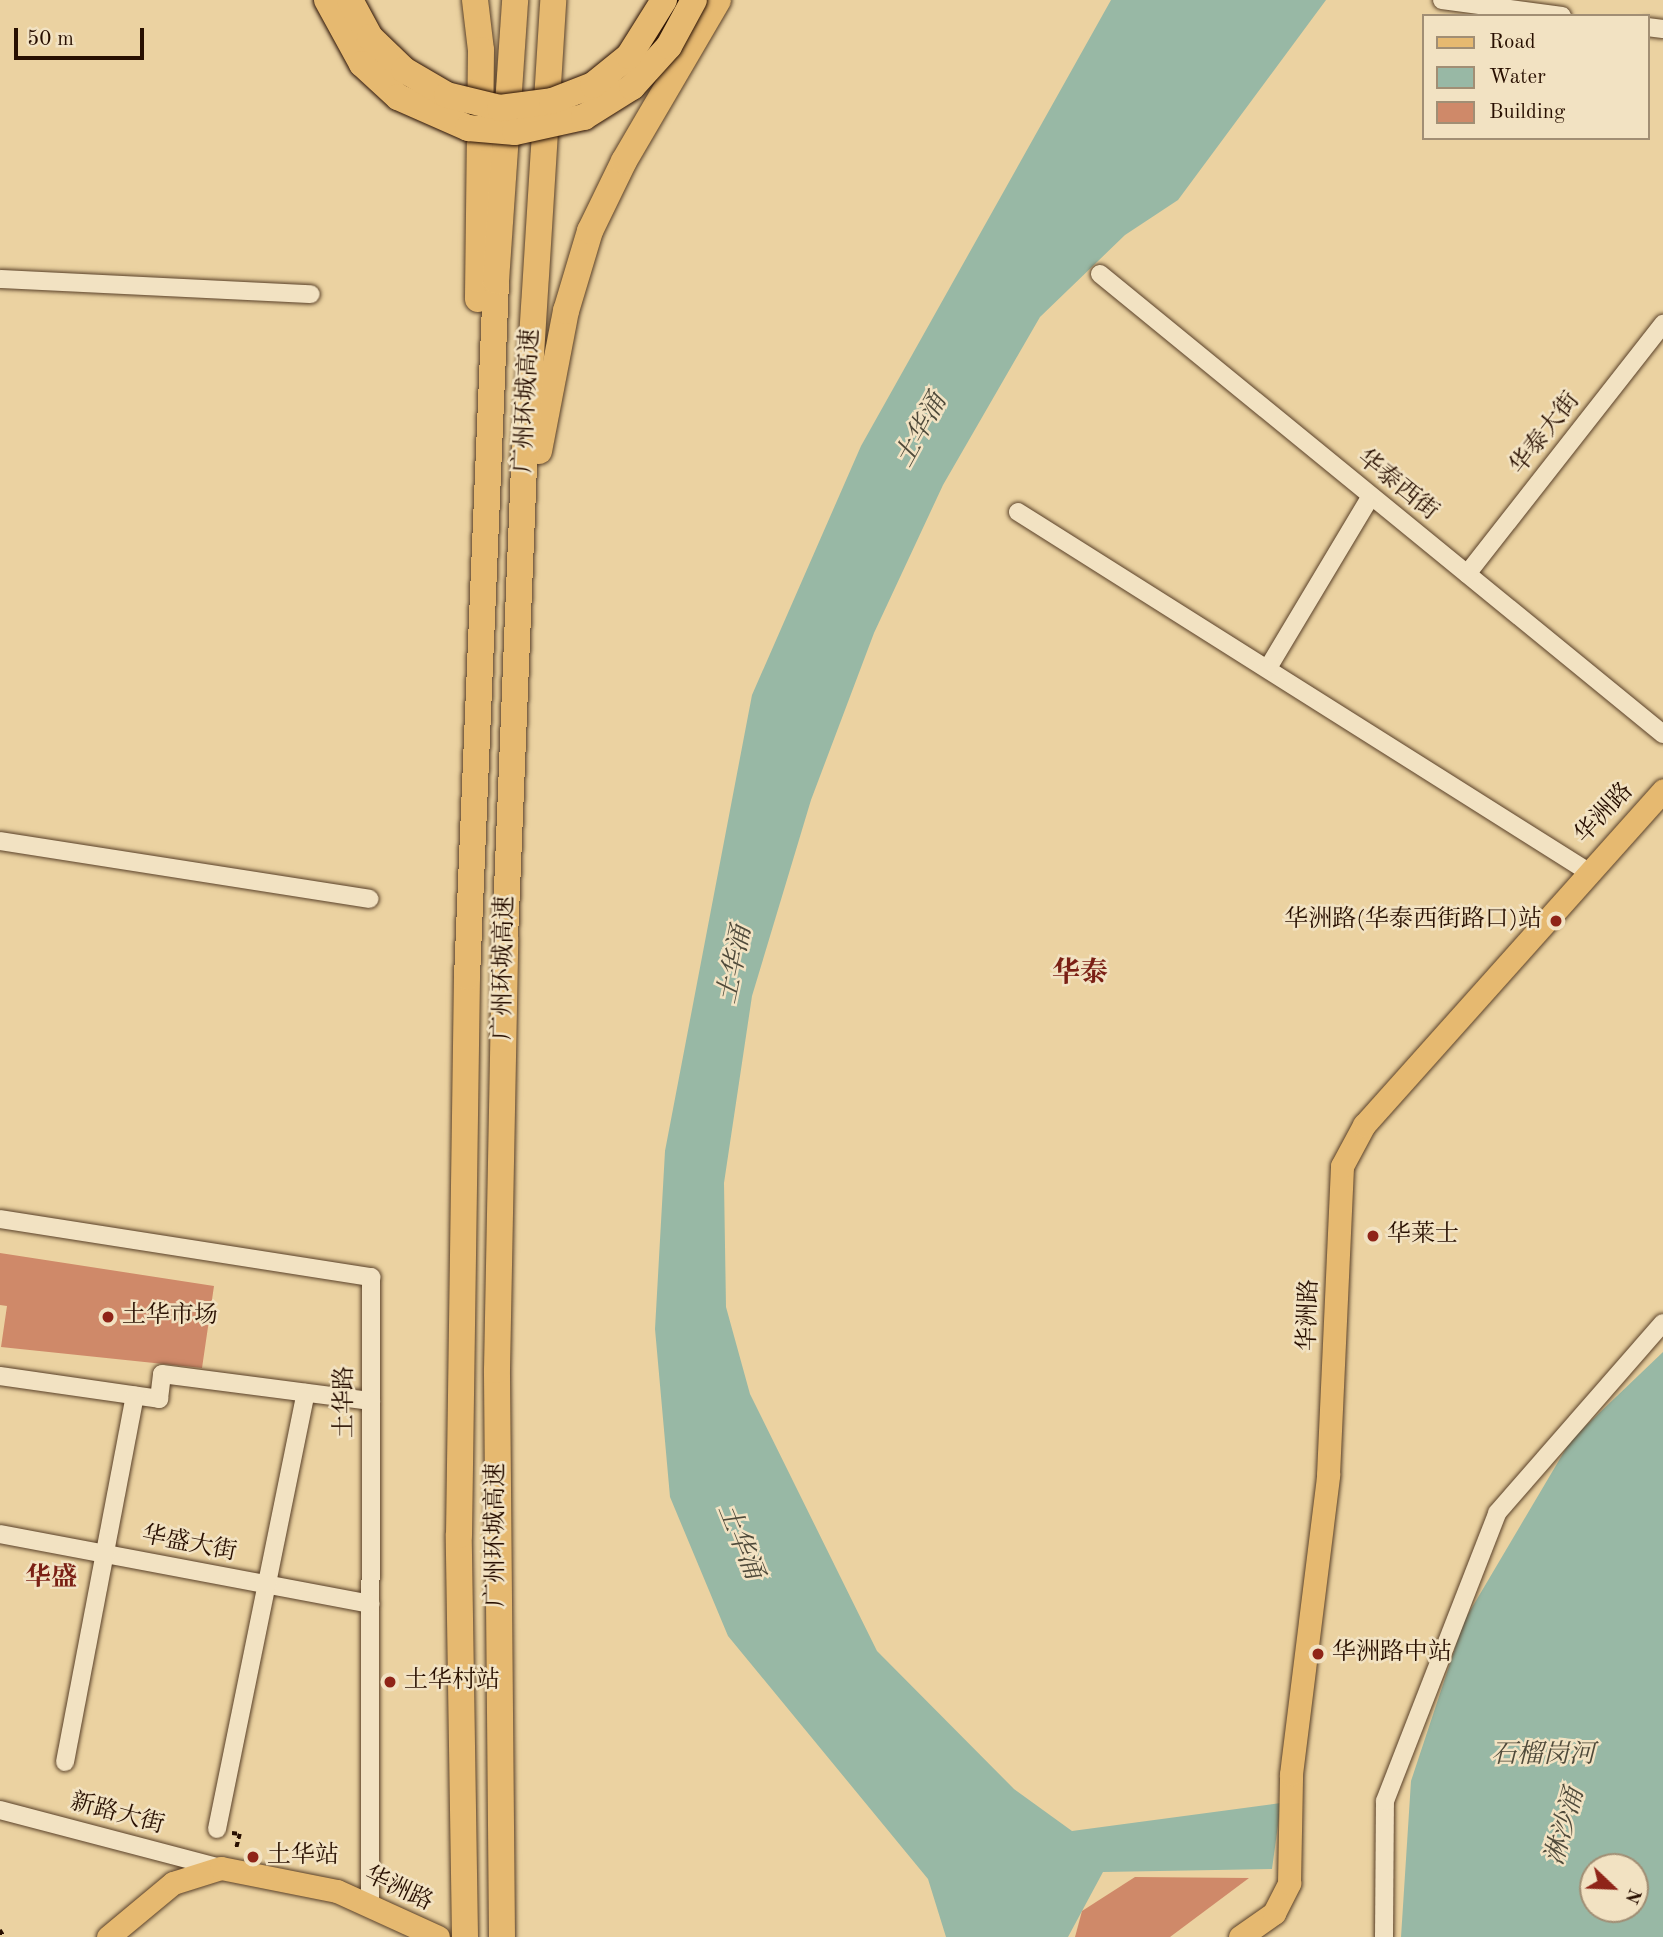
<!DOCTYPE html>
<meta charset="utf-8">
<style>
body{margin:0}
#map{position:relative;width:1663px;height:1937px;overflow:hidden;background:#ebd2a1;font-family:"Old Standard TT","Noto Serif SC",serif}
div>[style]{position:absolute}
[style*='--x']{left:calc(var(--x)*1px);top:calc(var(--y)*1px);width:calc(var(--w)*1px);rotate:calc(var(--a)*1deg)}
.water>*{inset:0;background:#98b8a5}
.building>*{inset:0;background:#cf8969}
.path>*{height:3.5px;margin-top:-1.75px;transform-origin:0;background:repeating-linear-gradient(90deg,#280f00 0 5px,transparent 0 8.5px)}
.roads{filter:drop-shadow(0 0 2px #594028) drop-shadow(0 0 2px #594028)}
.minor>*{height:18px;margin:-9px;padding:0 9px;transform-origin:9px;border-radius:9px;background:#f2e2c2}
.major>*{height:23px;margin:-11.5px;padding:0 11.5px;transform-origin:11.5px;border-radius:11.5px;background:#e6b970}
.highway>*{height:26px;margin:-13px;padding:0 13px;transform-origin:13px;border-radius:13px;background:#e6b970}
.bridges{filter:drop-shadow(0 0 2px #280f00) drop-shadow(0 0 2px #280f00)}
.highway-bridge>*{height:26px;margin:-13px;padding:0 13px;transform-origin:13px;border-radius:13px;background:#e6b970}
.dots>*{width:19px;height:19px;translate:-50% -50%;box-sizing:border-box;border:4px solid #f2e2c2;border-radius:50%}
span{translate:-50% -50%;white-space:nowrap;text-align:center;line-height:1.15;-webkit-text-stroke:5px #f2e2c2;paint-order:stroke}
.street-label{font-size:24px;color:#280f00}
.poi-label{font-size:24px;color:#280f00}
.right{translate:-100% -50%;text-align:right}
.left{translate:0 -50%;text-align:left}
.water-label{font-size:26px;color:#4f4a3a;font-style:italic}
.neighbourhood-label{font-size:26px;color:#7a1f14;font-weight:700}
.quarter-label{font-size:28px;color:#7a1f14;font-weight:700}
.legend{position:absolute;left:1422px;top:14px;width:228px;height:126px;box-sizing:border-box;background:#f2e2c2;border:2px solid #a18e74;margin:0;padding:9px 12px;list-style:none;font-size:21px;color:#280f00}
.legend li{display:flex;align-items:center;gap:14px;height:35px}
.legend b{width:35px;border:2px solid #a18e74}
.north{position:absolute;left:1579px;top:1853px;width:70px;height:70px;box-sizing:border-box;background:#f2e2c2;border:2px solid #a18e74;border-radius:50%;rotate:113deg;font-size:19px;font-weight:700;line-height:28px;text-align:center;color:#280f00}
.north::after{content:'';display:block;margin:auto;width:24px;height:32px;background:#8f2418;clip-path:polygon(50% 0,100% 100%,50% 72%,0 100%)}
.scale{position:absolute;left:14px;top:28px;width:130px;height:32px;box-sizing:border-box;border:4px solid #280f00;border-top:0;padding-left:9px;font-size:21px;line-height:24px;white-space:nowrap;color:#280f00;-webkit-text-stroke:5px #f2e2c2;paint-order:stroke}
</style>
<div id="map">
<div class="water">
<div style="clip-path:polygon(1111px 0,1326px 0,1178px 200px,1125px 235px,1040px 317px,943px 485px,874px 633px,811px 800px,752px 996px,724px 1183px,726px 1307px,750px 1394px,877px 1651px,1014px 1789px,1072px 1831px,1281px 1803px,1272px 1869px,1103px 1872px,1068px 1937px,946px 1937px,928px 1879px,728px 1636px,670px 1497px,655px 1329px,665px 1151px,752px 695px,861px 446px)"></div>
<div style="clip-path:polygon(evenodd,1663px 1352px,1663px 1937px,1401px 1937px,1411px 1781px,1464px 1621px,1571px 1440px,1663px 1352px,1593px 1867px,1635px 1867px,1635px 1909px,1593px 1909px,1593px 1867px)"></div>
</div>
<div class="building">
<div style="clip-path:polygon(0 1253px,214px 1286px,202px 1368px,1px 1347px,7px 1306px,0 1305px)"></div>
<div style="clip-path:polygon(1135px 1877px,1249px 1878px,1170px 1937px,1075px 1937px,1082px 1911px)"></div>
</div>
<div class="path">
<div style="--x:232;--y:1833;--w:8;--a:7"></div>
<div style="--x:240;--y:1834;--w:16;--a:104"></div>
<div style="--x:0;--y:1930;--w:8;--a:60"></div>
</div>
<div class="roads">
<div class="minor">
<div style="--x:1442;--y:0;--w:121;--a:7.6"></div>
<div style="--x:1647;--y:27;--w:16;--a:7"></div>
<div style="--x:1100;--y:274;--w:727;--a:39.25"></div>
<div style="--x:0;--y:279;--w:311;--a:2.8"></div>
<div style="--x:1018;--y:512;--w:673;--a:32.25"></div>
<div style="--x:1467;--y:574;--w:318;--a:-51.9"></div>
<div style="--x:1268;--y:668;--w:200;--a:-59.1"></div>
<div style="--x:0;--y:841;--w:374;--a:8.9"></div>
<div style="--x:0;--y:1219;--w:376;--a:8.9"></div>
<div style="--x:371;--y:1277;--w:627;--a:90.09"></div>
<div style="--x:0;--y:1376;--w:161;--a:8.2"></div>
<div style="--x:159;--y:1399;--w:25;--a:-83"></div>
<div style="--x:162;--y:1374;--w:211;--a:7.4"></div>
<div style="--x:0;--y:1534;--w:377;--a:10.7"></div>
<div style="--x:65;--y:1762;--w:373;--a:-79.2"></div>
<div style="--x:0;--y:1810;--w:228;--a:14.7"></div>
<div style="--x:217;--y:1829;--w:445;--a:-78.5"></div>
<div style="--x:1384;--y:1937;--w:136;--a:-89.6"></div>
<div style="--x:1385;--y:1801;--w:309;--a:-68.7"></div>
<div style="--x:1497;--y:1513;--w:252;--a:-48.9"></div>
</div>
<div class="major">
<div style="--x:108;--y:1937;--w:85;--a:-39.7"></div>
<div style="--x:173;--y:1883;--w:50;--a:-17.4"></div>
<div style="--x:221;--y:1868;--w:118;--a:11.2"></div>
<div style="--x:337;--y:1891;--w:111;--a:24.5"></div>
<div style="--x:1240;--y:1937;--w:42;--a:-35.2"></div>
<div style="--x:1274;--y:1913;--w:34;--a:-63"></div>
<div style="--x:1289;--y:1883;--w:109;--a:-88.9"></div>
<div style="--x:1291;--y:1774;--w:301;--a:-82.9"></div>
<div style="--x:1328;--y:1475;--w:309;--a:-87.4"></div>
<div style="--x:1342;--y:1166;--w:47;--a:-61.8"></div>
<div style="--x:1364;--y:1125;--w:449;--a:-48.2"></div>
</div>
<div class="highway">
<div style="--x:475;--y:0;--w:50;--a:83.2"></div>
<div style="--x:481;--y:50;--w:249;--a:90.7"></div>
<div style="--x:539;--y:451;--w:143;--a:-79.1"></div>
<div style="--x:566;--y:311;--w:84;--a:-73.3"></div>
<div style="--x:590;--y:231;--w:78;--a:-64.1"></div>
<div style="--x:624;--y:161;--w:186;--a:-59.7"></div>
<div style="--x:465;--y:1937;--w:402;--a:-90.9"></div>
<div style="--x:459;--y:1535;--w:558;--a:-89.18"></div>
<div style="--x:467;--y:977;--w:697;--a:-87.61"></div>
<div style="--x:496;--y:281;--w:282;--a:-86.1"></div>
<div style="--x:502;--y:1937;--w:567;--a:-90.51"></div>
<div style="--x:497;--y:1370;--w:431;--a:-88.9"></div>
<div style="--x:505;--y:939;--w:489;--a:-87.7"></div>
<div style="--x:525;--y:450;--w:451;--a:-86.4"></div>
</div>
</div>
<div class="bridges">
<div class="highway-bridge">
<div style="--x:327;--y:0;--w:73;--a:61.3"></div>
<div style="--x:362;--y:64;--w:49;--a:42.5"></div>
<div style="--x:398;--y:97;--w:77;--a:23.9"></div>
<div style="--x:468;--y:128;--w:47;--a:4.9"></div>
<div style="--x:515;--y:132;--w:71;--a:-12.3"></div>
<div style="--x:584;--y:117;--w:57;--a:-32"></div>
<div style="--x:632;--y:87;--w:55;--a:-47.9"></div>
<div style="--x:669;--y:46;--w:52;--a:-61.5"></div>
<div style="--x:350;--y:0;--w:42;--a:61.6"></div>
<div style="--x:370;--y:37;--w:47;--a:44.1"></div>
<div style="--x:404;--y:70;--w:50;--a:30.2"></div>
<div style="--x:447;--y:95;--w:55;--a:13.8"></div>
<div style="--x:500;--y:108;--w:52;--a:-7.7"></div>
<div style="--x:552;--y:101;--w:44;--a:-21.3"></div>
<div style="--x:593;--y:85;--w:46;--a:-38.9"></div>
<div style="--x:629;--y:56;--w:66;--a:-58"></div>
</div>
</div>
<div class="dots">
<div style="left:1556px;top:921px;background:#8f2418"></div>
<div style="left:1373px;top:1236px;background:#8f2418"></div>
<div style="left:108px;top:1317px;background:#8f2418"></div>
<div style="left:1318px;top:1654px;background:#8f2418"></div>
<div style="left:390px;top:1682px;background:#8f2418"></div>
<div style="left:253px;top:1857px;background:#8f2418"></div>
</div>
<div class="street-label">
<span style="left:528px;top:401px;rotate:-87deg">广州环城高速</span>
<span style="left:1546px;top:434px;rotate:-52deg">华泰大街</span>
<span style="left:1397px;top:486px;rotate:39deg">华泰西街</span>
<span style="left:1605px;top:814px;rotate:-47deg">华洲路</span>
<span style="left:505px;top:968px;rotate:-89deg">广州环城高速</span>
<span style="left:1310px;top:1315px;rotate:-88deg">华洲路</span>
<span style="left:346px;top:1402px;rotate:-90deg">土华路</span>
<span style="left:497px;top:1535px;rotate:-90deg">广州环城高速</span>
<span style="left:189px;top:1545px;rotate:11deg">华盛大街</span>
<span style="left:117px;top:1815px;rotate:15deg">新路大街</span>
<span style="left:398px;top:1890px;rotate:25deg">华洲路</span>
</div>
<div class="poi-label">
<span class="right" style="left:1542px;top:921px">华洲路(华泰西街路口)站</span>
<span class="left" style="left:1387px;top:1236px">华莱士</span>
<span class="left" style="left:122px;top:1317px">土华市场</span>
<span class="left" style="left:1332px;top:1654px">华洲路中站</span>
<span class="left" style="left:404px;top:1682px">土华村站</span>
<span class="left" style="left:267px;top:1857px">土华站</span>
</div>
<div class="water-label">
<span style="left:922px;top:431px;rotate:-61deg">土华涌</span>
<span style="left:736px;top:965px;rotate:-78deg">土华涌</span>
<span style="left:739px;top:1542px;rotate:68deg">土华涌</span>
<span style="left:1543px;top:1756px">石榴岗河</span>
<span style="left:1566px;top:1827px;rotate:-74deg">淋沙涌</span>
</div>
<div class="neighbourhood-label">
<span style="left:51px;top:1579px">华盛</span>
</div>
<div class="quarter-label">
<span style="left:1080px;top:974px">华泰</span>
</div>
<ul class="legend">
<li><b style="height:9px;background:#e6b970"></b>Road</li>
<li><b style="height:19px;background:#98b8a5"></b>Water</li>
<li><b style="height:19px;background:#cf8969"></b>Building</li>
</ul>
<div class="north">N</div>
<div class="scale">50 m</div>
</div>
